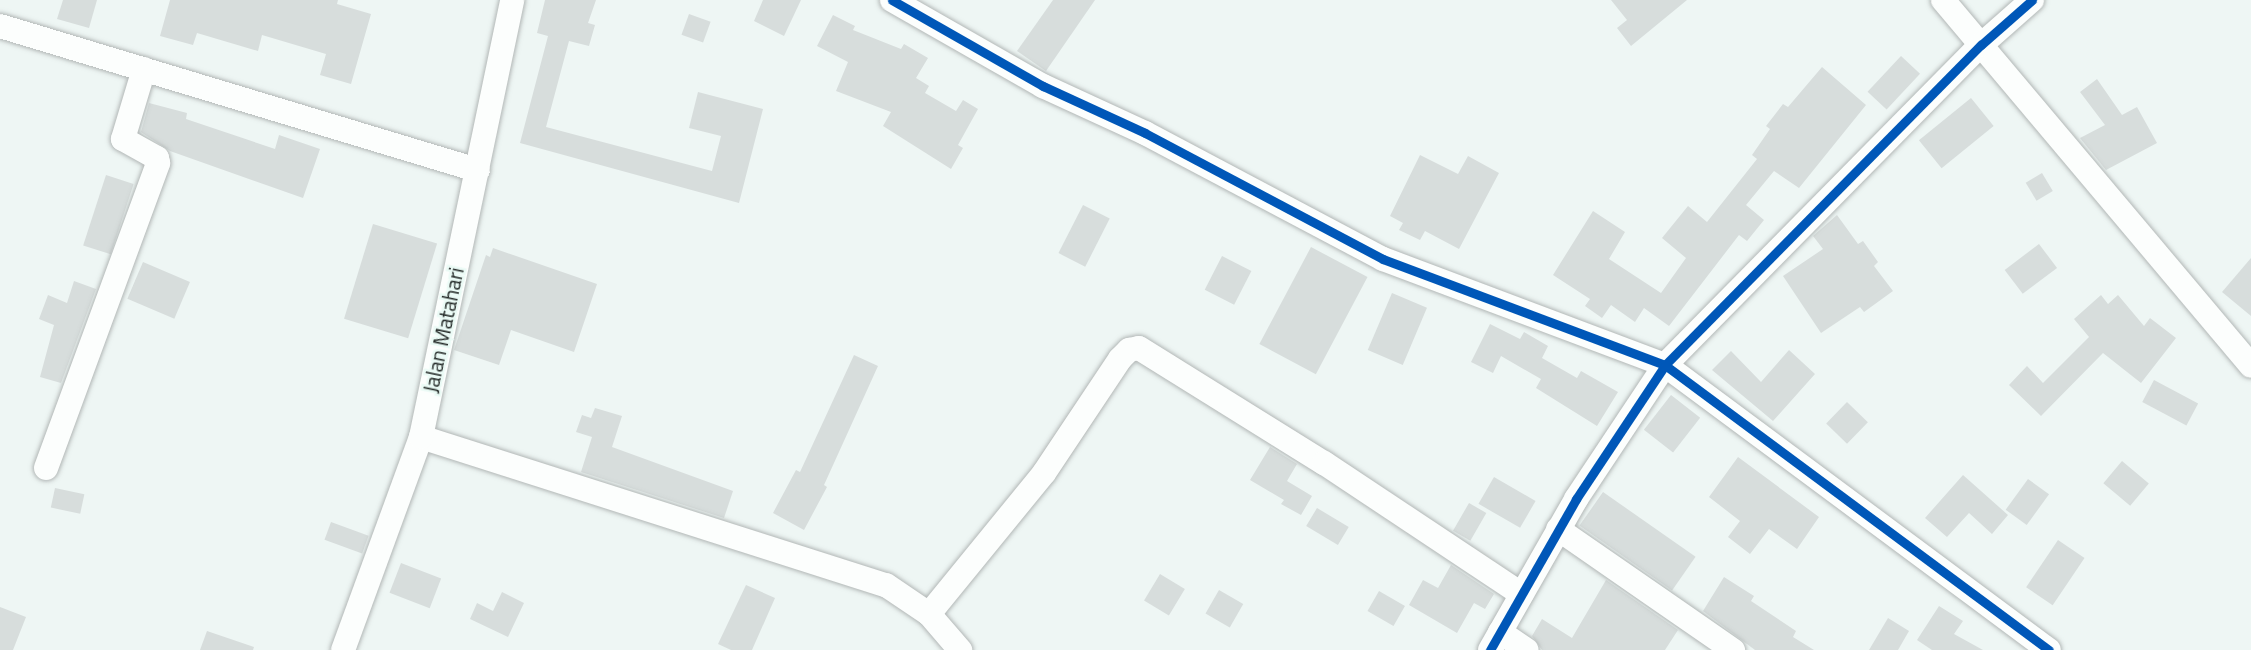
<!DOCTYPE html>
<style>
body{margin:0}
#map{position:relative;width:2251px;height:650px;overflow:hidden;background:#eef6f4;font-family:"Titillium Web",sans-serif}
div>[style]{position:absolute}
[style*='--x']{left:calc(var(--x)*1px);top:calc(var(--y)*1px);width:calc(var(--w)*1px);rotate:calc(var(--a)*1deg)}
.building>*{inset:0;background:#d7dddc;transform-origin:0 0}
.roads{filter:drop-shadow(0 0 2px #b2b7b6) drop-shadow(0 0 2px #b2b7b6)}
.street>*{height:24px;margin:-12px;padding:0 12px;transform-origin:12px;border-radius:12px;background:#fcfefd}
.cycleway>*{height:9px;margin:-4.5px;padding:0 4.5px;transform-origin:4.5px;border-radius:4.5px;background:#0057b8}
span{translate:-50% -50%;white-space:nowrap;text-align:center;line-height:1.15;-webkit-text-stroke:5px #eafaf5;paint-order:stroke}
.street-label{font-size:21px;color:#262c2a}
</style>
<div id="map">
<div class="building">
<div style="clip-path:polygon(63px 0,97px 0,89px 28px,57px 19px)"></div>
<div style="clip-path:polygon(170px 0,338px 0,337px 4px,371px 14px,351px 84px,320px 75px,326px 54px,262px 35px,258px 51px,197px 33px,193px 45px,160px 36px)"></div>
<div style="clip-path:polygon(545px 0,596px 0,588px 23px,595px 25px,589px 46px,569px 41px,546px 127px,712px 171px,721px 136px,689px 128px,698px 92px,763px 109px,739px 203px,520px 143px,548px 36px,537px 33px)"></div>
<div style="clip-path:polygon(763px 0,801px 0,784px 36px,754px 21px)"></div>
<div style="clip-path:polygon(1053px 0,1095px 0,1046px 71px,1017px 51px)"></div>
<div style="clip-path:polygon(1611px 0,1687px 0,1631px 46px,1617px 28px,1627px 20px)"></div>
<div style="left:689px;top:14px;width:23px;height:22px;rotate:20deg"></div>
<div style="clip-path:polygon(833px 15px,855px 26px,853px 30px,901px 49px,904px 44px,928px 58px,916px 78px,929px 86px,925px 93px,956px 111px,963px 100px,978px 109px,958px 145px,963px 148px,951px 169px,883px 126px,891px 112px,836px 91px,848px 62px,817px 46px)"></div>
<div style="left:1901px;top:56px;width:26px;height:49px;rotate:43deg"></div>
<div style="clip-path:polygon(1822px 67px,1866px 105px,1799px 188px,1774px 171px,1746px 205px,1764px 220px,1747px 241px,1739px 235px,1669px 326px,1644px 308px,1635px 322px,1611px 305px,1602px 318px,1585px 306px,1590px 299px,1553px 275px,1593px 211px,1625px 232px,1609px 259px,1661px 293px,1686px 258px,1662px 238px,1688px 206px,1707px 222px,1757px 159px,1752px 155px,1770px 129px,1766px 126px,1783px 104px,1788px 107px)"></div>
<div style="clip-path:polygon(2097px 79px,2122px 115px,2137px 107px,2157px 143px,2106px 170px,2080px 138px,2105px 125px,2080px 92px)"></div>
<div style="left:1971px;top:98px;width:36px;height:67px;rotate:51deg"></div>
<div style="clip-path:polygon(149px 103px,187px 113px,186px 119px,275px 149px,279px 135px,320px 149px,303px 198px,170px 151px,141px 132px)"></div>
<div style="clip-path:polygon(1420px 155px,1458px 174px,1468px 156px,1499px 173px,1459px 249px,1425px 231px,1420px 240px,1399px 230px,1403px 223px,1390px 216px)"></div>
<div style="left:2042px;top:173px;width:21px;height:19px;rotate:59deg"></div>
<div style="left:106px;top:175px;width:29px;height:74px;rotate:18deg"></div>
<div style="left:1083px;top:205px;width:30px;height:54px;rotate:27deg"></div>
<div style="clip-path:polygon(1837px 215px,1858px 244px,1863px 241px,1878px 262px,1874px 266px,1893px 291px,1864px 312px,1860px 307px,1821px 333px,1783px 276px,1823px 249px,1813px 236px)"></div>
<div style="left:373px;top:224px;width:67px;height:99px;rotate:17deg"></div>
<div style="left:2039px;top:244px;width:30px;height:43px;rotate:53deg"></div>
<div style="left:1311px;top:247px;width:64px;height:110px;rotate:28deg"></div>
<div style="clip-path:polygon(493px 248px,597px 284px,574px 352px,511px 330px,499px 365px,454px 350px,486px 255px,490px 257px)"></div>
<div style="left:1222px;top:256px;width:33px;height:38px;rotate:27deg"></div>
<div style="clip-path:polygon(2251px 258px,2251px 316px,2222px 292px)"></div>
<div style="left:143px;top:262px;width:51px;height:40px;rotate:23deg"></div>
<div style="clip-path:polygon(74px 281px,96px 289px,61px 383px,40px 377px,54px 325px,39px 319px,48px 295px,67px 303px)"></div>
<div style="left:1392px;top:293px;width:38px;height:62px;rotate:23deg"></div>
<div style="clip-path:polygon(2101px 295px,2108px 304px,2118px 295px,2144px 326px,2150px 318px,2176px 338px,2141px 383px,2103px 353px,2041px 416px,2009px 385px,2027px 366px,2043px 383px,2089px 337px,2074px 319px)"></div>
<div style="clip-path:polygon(1490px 324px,1520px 339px,1524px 332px,1548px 346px,1542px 358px,1577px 378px,1581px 371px,1618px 392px,1597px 426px,1536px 388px,1541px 379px,1501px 356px,1493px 373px,1471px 362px)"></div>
<div style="clip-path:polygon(1789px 350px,1815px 374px,1773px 421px,1712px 370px,1731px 351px,1761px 382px)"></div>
<div style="clip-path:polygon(854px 355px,878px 366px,824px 485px,827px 487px,804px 530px,773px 513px,796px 470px,800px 472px)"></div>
<div style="left:2154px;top:380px;width:50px;height:25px;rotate:28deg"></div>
<div style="left:1671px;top:395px;width:37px;height:44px;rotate:38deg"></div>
<div style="left:1847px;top:402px;width:29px;height:30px;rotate:44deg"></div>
<div style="clip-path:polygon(595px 408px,622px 416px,612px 447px,733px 491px,724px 518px,581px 472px,592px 437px,576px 432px,582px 415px,591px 418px)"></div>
<div style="clip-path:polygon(1270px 447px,1297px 464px,1287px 481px,1312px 496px,1301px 515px,1281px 504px,1284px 500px,1250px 480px)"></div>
<div style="clip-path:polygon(1738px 457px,1819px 517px,1797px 549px,1769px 529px,1750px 554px,1728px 537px,1740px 521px,1709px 497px)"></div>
<div style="left:2122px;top:461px;width:35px;height:29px;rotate:40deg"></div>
<div style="clip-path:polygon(1963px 475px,2008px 515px,1992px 534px,1969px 513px,1947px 537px,1925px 518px)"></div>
<div style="left:1494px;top:477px;width:48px;height:31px;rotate:30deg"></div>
<div style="left:2028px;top:479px;width:26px;height:38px;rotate:36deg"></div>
<div style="left:55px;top:488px;width:30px;height:20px;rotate:12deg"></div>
<div style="left:1603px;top:492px;width:113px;height:41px;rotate:35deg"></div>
<div style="left:1469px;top:503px;width:20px;height:32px;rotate:30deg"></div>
<div style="left:1317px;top:508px;width:37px;height:21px;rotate:31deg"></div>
<div style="left:331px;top:522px;width:40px;height:19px;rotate:20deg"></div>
<div style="left:2058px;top:540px;width:32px;height:57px;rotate:34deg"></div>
<div style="left:401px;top:563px;width:43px;height:32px;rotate:21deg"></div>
<div style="clip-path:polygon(1451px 565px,1494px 594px,1485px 609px,1474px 603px,1457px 633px,1409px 605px,1423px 580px,1438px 588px)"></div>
<div style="left:1160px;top:574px;width:29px;height:31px;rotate:31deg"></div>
<div style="clip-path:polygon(1724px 577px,1754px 596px,1751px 601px,1796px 631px,1793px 637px,1814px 650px,1755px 650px,1703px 611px)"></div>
<div style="clip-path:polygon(1606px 580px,1678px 630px,1665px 650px,1542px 650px,1532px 636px,1542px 619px,1572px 638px)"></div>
<div style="clip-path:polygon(746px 585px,775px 598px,752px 650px,731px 650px,718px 644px)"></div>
<div style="left:1219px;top:590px;width:28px;height:27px;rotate:30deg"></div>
<div style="left:1379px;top:591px;width:30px;height:23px;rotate:30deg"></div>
<div style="clip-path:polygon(502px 592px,524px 603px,508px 637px,470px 619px,477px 603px,493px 611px)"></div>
<div style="clip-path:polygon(1939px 606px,1963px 621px,1954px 634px,1983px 650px,1932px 650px,1917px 640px)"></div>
<div style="clip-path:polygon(0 607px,26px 617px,13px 650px,0 650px)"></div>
<div style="clip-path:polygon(1888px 618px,1909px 631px,1898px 650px,1869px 650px)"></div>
<div style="clip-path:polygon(207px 631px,254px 647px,253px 650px,200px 650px)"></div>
</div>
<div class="roads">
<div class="street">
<div style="--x:892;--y:0;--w:174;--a:29.7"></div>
<div style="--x:1043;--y:86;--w:112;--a:24.7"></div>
<div style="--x:1145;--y:133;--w:269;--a:27.9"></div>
<div style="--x:1383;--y:259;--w:301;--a:20.6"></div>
<div style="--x:1665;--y:365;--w:478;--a:36.6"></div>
<div style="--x:1943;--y:0;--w:478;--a:49.9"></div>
<div style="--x:0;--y:26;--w:499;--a:16.8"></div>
<div style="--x:421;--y:437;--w:488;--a:17.7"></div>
<div style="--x:886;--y:585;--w:52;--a:34"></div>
<div style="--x:929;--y:614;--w:48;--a:49.3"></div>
<div style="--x:46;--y:468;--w:325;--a:-69.8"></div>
<div style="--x:158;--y:163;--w:5;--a:-101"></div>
<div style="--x:157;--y:158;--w:39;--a:-151"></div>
<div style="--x:123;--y:139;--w:73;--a:-73.3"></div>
<div style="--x:1558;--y:529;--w:213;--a:34.7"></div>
<div style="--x:929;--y:614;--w:182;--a:-50.8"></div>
<div style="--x:1044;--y:473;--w:137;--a:-56.3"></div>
<div style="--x:1120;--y:359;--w:13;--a:-45"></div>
<div style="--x:1129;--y:350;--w:10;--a:-11"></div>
<div style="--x:1139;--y:348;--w:218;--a:31.9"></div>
<div style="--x:1324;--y:463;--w:237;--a:33.6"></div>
<div style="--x:1500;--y:632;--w:32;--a:34"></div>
<div style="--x:343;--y:650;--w:227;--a:-69.9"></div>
<div style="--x:421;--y:437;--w:446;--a:-78.2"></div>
<div style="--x:1490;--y:650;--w:174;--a:-60.3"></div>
<div style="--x:1576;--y:499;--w:161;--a:-56.4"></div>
<div style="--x:1665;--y:365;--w:450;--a:-45.4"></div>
<div style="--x:1981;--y:45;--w:68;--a:-41.4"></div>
</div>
</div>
<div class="cycleway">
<div style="--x:892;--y:0;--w:174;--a:29.7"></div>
<div style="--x:1043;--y:86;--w:112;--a:24.7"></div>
<div style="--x:1145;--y:133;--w:269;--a:27.9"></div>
<div style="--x:1383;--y:259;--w:301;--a:20.6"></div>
<div style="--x:1665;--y:365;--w:478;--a:36.6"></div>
<div style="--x:1490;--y:650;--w:174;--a:-60.3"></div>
<div style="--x:1576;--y:499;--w:161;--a:-56.4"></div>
<div style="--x:1665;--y:365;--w:450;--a:-45.4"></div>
<div style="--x:1981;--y:45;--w:68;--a:-41.4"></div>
</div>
<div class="street-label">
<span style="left:443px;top:330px;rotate:-78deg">Jalan Matahari</span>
</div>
</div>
